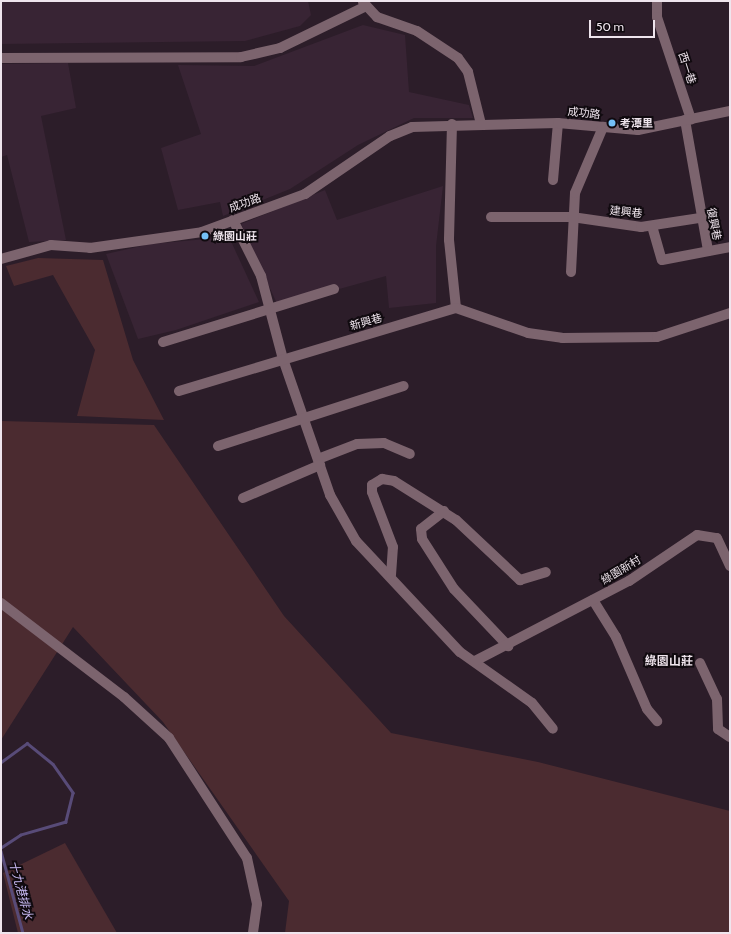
<!DOCTYPE html>
<meta charset="utf-8">
<style>
body{margin:0}
#map{position:relative;width:731px;height:934px;overflow:hidden;background:#2c1d29;font-family:Cabin,"Noto Sans TC",sans-serif}
div>[style]{position:absolute}
[style*='--x']{left:calc(var(--x)*1px);top:calc(var(--y)*1px);width:calc(var(--w)*1px);rotate:calc(var(--a)*1deg)}
.built>*{inset:0;background:#382434}
.green>*{inset:0;background:#4b2b30}
.stream>*{height:2.5px;margin:-1.25px;padding:0 1.25px;transform-origin:1.25px;border-radius:1.25px;background:#584b78}
.minor>*{height:10px;margin:-5px;padding:0 5px;transform-origin:5px;border-radius:5px;background:#7c646e}
.dots>*{width:11px;height:11px;translate:-50% -50%;box-sizing:border-box;border:2px solid #100a0f;border-radius:50%}
span{translate:-50% -50%;white-space:nowrap;text-align:center;line-height:1.15;-webkit-text-stroke:4px #100a0f;paint-order:stroke}
.street-label{font-size:11px;color:#efe5ed}
.poi-label{font-size:11px;color:#efe5ed;font-weight:700}
.left{translate:0 -50%;text-align:left}
.neighbourhood-label{font-size:12px;color:#efe5ed;font-weight:700}
.water-label{font-size:12px;color:#cabbf6;font-style:italic}
.frame{position:absolute;inset:0;border:2px solid #efe5ed;pointer-events:none}
.scale{position:absolute;left:589px;top:20px;width:66px;height:18px;box-sizing:border-box;border:2px solid #efe5ed;border-top:0;padding-left:5px;font-size:12px;line-height:14px;white-space:nowrap;color:#efe5ed;-webkit-text-stroke:3px #100a0f;paint-order:stroke}
</style>
<div id="map">
<div class="built">
<div style="clip-path:polygon(1px 1px,308px 1px,311px 15px,300px 26px,245px 41px,1px 44px)"></div>
<div style="clip-path:polygon(363px 25px,405px 35px,409px 92px,469px 105px,473px 118px,414px 118px,358px 145px,290px 189px,223px 216px,220px 202px,178px 210px,161px 148px,201px 134px,178px 65px,254px 66px)"></div>
<div style="clip-path:polygon(68px 63px,76px 108px,41px 116px,66px 240px,29px 242px,7px 155px,1px 157px,1px 64px)"></div>
<div style="clip-path:polygon(443px 186px,436px 246px,436px 303px,389px 308px,386px 276px,278px 306px,241px 224px,325px 190px,337px 220px)"></div>
<div style="clip-path:polygon(229px 237px,259px 302px,176px 330px,138px 339px,106px 254px,150px 244px)"></div>
</div>
<div class="green">
<div style="clip-path:polygon(38px 258px,103px 260px,133px 360px,164px 420px,77px 416px,95px 350px,53px 275px,14px 286px,6px 266px)"></div>
<div style="clip-path:polygon(1px 421px,154px 425px,284px 616px,391px 733px,538px 762px,730px 811px,730px 933px,285px 933px,289px 901px,163px 722px,73px 627px,1px 740px)"></div>
<div style="clip-path:polygon(65px 843px,117px 933px,18px 933px,3px 873px)"></div>
</div>
<div class="stream">
<div style="--x:1;--y:762;--w:32;--a:-36"></div>
<div style="--x:27;--y:743;--w:33;--a:39"></div>
<div style="--x:53;--y:764;--w:35;--a:55"></div>
<div style="--x:73;--y:793;--w:30;--a:104"></div>
<div style="--x:66;--y:822;--w:47;--a:163.9"></div>
<div style="--x:21;--y:835;--w:24;--a:147"></div>
<div style="--x:1;--y:851;--w:85;--a:75"></div>
</div>
<div class="minor">
<div style="--x:657;--y:1;--w:16;--a:90"></div>
<div style="--x:657;--y:17;--w:108;--a:71.6"></div>
<div style="--x:363;--y:2;--w:21;--a:47"></div>
<div style="--x:377;--y:17;--w:42;--a:19.3"></div>
<div style="--x:417;--y:31;--w:49;--a:33.4"></div>
<div style="--x:458;--y:58;--w:17;--a:54"></div>
<div style="--x:468;--y:72;--w:54;--a:76"></div>
<div style="--x:1;--y:58;--w:240;--a:-0.2"></div>
<div style="--x:241;--y:57;--w:40;--a:-13"></div>
<div style="--x:280;--y:48;--w:96;--a:-26"></div>
<div style="--x:685;--y:120;--w:133;--a:80"></div>
<div style="--x:452;--y:124;--w:116;--a:91.5"></div>
<div style="--x:449;--y:240;--w:68;--a:84.1"></div>
<div style="--x:553;--y:180;--w:57;--a:-85"></div>
<div style="--x:491;--y:217;--w:81;--a:0"></div>
<div style="--x:572;--y:217;--w:70;--a:8.2"></div>
<div style="--x:641;--y:227;--w:60;--a:-8.7"></div>
<div style="--x:233;--y:220;--w:63;--a:63.4"></div>
<div style="--x:261;--y:276;--w:86;--a:75.2"></div>
<div style="--x:283;--y:359;--w:144;--a:70.9"></div>
<div style="--x:330;--y:495;--w:53;--a:60.5"></div>
<div style="--x:356;--y:541;--w:152;--a:46.9"></div>
<div style="--x:460;--y:652;--w:88;--a:35.3"></div>
<div style="--x:532;--y:703;--w:33;--a:51"></div>
<div style="--x:652;--y:226;--w:35;--a:74"></div>
<div style="--x:662;--y:260;--w:69;--a:-10.8"></div>
<div style="--x:1;--y:259;--w:52;--a:-15.6"></div>
<div style="--x:51;--y:245;--w:39;--a:4"></div>
<div style="--x:90;--y:248;--w:113;--a:-8.1"></div>
<div style="--x:202;--y:232;--w:110;--a:-20.3"></div>
<div style="--x:305;--y:194;--w:103;--a:-34.3"></div>
<div style="--x:390;--y:136;--w:24;--a:-22"></div>
<div style="--x:412;--y:127;--w:146;--a:-1.6"></div>
<div style="--x:558;--y:123;--w:80;--a:5"></div>
<div style="--x:638;--y:130;--w:94;--a:-11.7"></div>
<div style="--x:571;--y:272;--w:79;--a:-87.1"></div>
<div style="--x:575;--y:193;--w:72;--a:-67"></div>
<div style="--x:456;--y:308;--w:76;--a:19.1"></div>
<div style="--x:528;--y:333;--w:34;--a:8"></div>
<div style="--x:562;--y:338;--w:95;--a:-0.6"></div>
<div style="--x:657;--y:337;--w:77;--a:-18.2"></div>
<div style="--x:163;--y:342;--w:179;--a:-17.2"></div>
<div style="--x:179;--y:391;--w:289;--a:-16.7"></div>
<div style="--x:218;--y:446;--w:195;--a:-17.9"></div>
<div style="--x:318;--y:459;--w:42;--a:-21"></div>
<div style="--x:357;--y:444;--w:27;--a:-2"></div>
<div style="--x:384;--y:443;--w:28;--a:23"></div>
<div style="--x:243;--y:498;--w:84;--a:-23.2"></div>
<div style="--x:444;--y:511;--w:29;--a:142"></div>
<div style="--x:421;--y:529;--w:10;--a:84"></div>
<div style="--x:422;--y:539;--w:59;--a:57.4"></div>
<div style="--x:454;--y:589;--w:79;--a:46.5"></div>
<div style="--x:391;--y:575;--w:28;--a:-86"></div>
<div style="--x:393;--y:547;--w:59;--a:-110.9"></div>
<div style="--x:372;--y:492;--w:7;--a:-90"></div>
<div style="--x:372;--y:485;--w:12;--a:-31"></div>
<div style="--x:382;--y:479;--w:12;--a:9"></div>
<div style="--x:394;--y:481;--w:73;--a:32.2"></div>
<div style="--x:456;--y:520;--w:88;--a:43.2"></div>
<div style="--x:520;--y:580;--w:27;--a:-17"></div>
<div style="--x:593;--y:600;--w:44;--a:58.1"></div>
<div style="--x:616;--y:637;--w:78;--a:66.7"></div>
<div style="--x:647;--y:709;--w:16;--a:50"></div>
<div style="--x:1;--y:603;--w:155;--a:37.4"></div>
<div style="--x:124;--y:697;--w:61;--a:42.3"></div>
<div style="--x:169;--y:738;--w:143;--a:57"></div>
<div style="--x:247;--y:858;--w:47;--a:77.7"></div>
<div style="--x:257;--y:904;--w:29;--a:98"></div>
<div style="--x:475;--y:661;--w:174;--a:-27.5"></div>
<div style="--x:629;--y:581;--w:82;--a:-34.1"></div>
<div style="--x:697;--y:535;--w:20;--a:9"></div>
<div style="--x:717;--y:538;--w:31;--a:65"></div>
<div style="--x:700;--y:663;--w:40;--a:65"></div>
<div style="--x:717;--y:699;--w:30;--a:88"></div>
<div style="--x:718;--y:729;--w:14;--a:34"></div>
</div>
<div class="dots">
<div style="left:612px;top:123px;background:#74c0f6"></div>
<div style="left:205px;top:236px;background:#74c0f6"></div>
</div>
<div class="street-label">
<span style="left:687px;top:68px;rotate:72deg">西一巷</span>
<span style="left:584px;top:113px;rotate:6deg">成功路</span>
<span style="left:245px;top:203px;rotate:-20deg">成功路</span>
<span style="left:626px;top:212px;rotate:6deg">建興巷</span>
<span style="left:714px;top:224px;rotate:79deg">復興巷</span>
<span style="left:366px;top:322px;rotate:-16deg">新興巷</span>
<span style="left:621px;top:570px;rotate:-31deg">綠園新村</span>
</div>
<div class="poi-label">
<span class="left" style="left:620px;top:123px">考潭里</span>
<span class="left" style="left:213px;top:236px">綠園山莊</span>
</div>
<div class="neighbourhood-label">
<span style="left:669px;top:661px">綠園山莊</span>
</div>
<div class="water-label">
<span style="left:21px;top:890px;rotate:75deg">十九港排水</span>
</div>
<div class="frame"></div>
<div class="scale">50 m</div>
</div>
